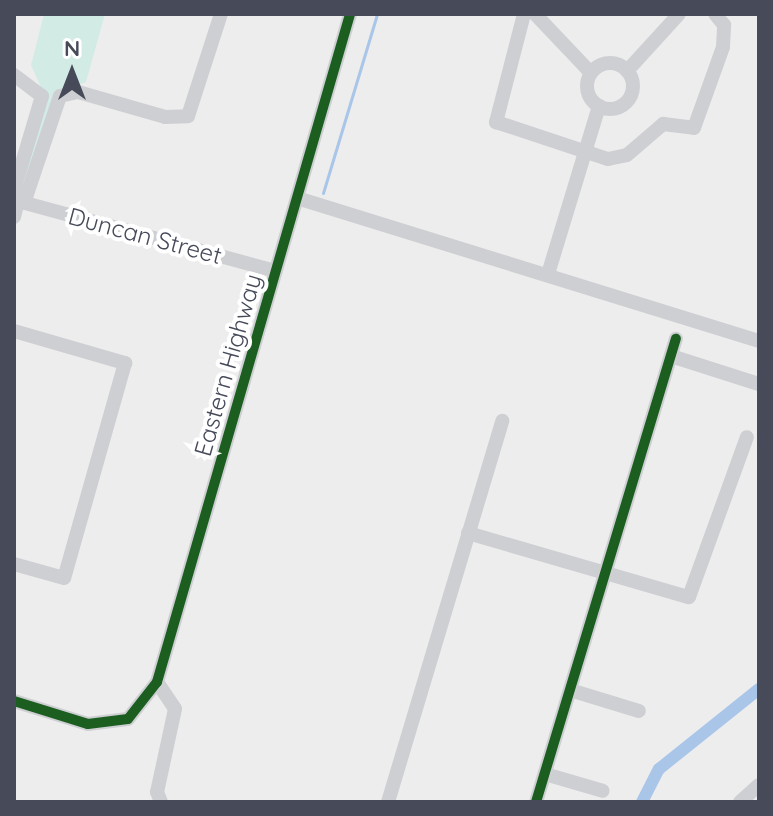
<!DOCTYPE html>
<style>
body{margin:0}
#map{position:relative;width:773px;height:816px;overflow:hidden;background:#eeeded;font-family:Quicksand,sans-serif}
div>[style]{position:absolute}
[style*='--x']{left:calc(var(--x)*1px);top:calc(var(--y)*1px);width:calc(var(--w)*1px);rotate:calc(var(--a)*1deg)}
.green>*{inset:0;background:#d2ece5}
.stream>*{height:3px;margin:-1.5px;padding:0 1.5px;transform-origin:1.5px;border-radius:1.5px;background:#a9c6e9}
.canal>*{height:12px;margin:-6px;padding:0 6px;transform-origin:6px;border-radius:6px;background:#a9c6e9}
.minor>*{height:14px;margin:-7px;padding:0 7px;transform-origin:7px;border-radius:7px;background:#cecfd3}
.minor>.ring{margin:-7px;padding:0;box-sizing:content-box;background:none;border:14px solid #cecfd3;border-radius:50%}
.cycleway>*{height:10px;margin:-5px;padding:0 5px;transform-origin:5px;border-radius:5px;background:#1b5e20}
span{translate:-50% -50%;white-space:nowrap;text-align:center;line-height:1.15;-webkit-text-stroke:8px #fff;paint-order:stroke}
.street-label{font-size:24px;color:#464a59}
.frame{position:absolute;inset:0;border:16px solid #464a59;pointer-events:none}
.north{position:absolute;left:32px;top:32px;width:80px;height:80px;-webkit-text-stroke:6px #fff;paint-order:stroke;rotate:0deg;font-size:22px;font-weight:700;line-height:32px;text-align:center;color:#464a59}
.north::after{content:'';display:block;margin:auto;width:28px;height:36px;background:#464a59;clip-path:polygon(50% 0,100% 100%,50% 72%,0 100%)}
</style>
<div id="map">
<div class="green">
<div style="clip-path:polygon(44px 14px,105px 14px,86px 82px,57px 94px,23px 199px,14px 196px,42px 90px,31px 65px)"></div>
</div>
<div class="stream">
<div style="--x:323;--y:193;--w:187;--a:-73.2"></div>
</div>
<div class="canal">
<div style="--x:642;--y:802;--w:37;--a:-63"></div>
<div style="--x:659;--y:769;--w:128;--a:-38.7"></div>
</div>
<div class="minor">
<div style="--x:524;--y:14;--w:112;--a:104.5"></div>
<div style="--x:496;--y:122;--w:118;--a:18.3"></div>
<div style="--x:608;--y:159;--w:19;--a:-12"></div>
<div style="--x:627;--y:155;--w:48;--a:-40.7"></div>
<div style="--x:663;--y:124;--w:31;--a:7"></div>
<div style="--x:694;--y:128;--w:86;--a:-70.3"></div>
<div style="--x:723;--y:47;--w:22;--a:-87"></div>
<div style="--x:724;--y:25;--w:14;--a:-129"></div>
<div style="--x:535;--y:14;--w:81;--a:46.5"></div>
<div class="ring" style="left:587px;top:63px;width:32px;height:32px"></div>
<div style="--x:627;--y:71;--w:77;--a:-47.6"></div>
<div style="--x:14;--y:75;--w:35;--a:37"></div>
<div style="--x:42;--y:96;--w:98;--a:106.6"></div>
<div style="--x:297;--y:198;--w:484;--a:17.2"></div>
<div style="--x:14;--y:200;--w:271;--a:15.2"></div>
<div style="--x:24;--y:203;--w:113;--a:-71.4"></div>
<div style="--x:60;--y:96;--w:18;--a:-13"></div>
<div style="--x:78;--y:92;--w:91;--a:16"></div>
<div style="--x:165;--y:117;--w:23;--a:-2"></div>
<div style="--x:188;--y:116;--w:107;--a:-72.1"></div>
<div style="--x:14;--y:217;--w:16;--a:-76"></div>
<div style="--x:548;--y:274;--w:176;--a:-73.1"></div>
<div style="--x:14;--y:331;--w:116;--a:16.1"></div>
<div style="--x:125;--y:363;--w:223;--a:105.8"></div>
<div style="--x:64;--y:578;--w:52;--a:-164.4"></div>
<div style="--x:671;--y:356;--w:92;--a:17.7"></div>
<div style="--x:468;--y:533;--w:230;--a:16.2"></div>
<div style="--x:689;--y:597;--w:170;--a:-70.1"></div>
<div style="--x:157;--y:682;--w:32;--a:56"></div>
<div style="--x:175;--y:709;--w:85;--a:102.2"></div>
<div style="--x:157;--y:792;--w:11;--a:68"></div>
<div style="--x:570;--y:690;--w:72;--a:16.9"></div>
<div style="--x:14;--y:701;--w:77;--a:17.3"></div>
<div style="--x:88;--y:724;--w:40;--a:-7.1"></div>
<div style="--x:128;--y:719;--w:47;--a:-51.9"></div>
<div style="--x:157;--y:682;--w:695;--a:-73.88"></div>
<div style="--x:545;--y:774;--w:60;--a:16.3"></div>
<div style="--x:388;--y:802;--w:398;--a:-73.3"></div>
<div style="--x:536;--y:802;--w:484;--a:-73.2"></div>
<div style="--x:740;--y:802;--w:25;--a:-42"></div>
</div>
<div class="cycleway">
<div style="--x:14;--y:701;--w:77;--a:17.3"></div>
<div style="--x:88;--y:724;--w:40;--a:-7.1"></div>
<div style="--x:128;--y:719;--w:47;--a:-51.9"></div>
<div style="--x:157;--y:682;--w:695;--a:-73.88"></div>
<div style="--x:536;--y:802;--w:484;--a:-73.2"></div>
</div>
<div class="street-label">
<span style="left:145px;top:236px;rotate:15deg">Duncan Street</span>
<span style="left:228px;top:365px;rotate:-74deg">Eastern Highway</span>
</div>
<div class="frame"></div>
<div class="north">N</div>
</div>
